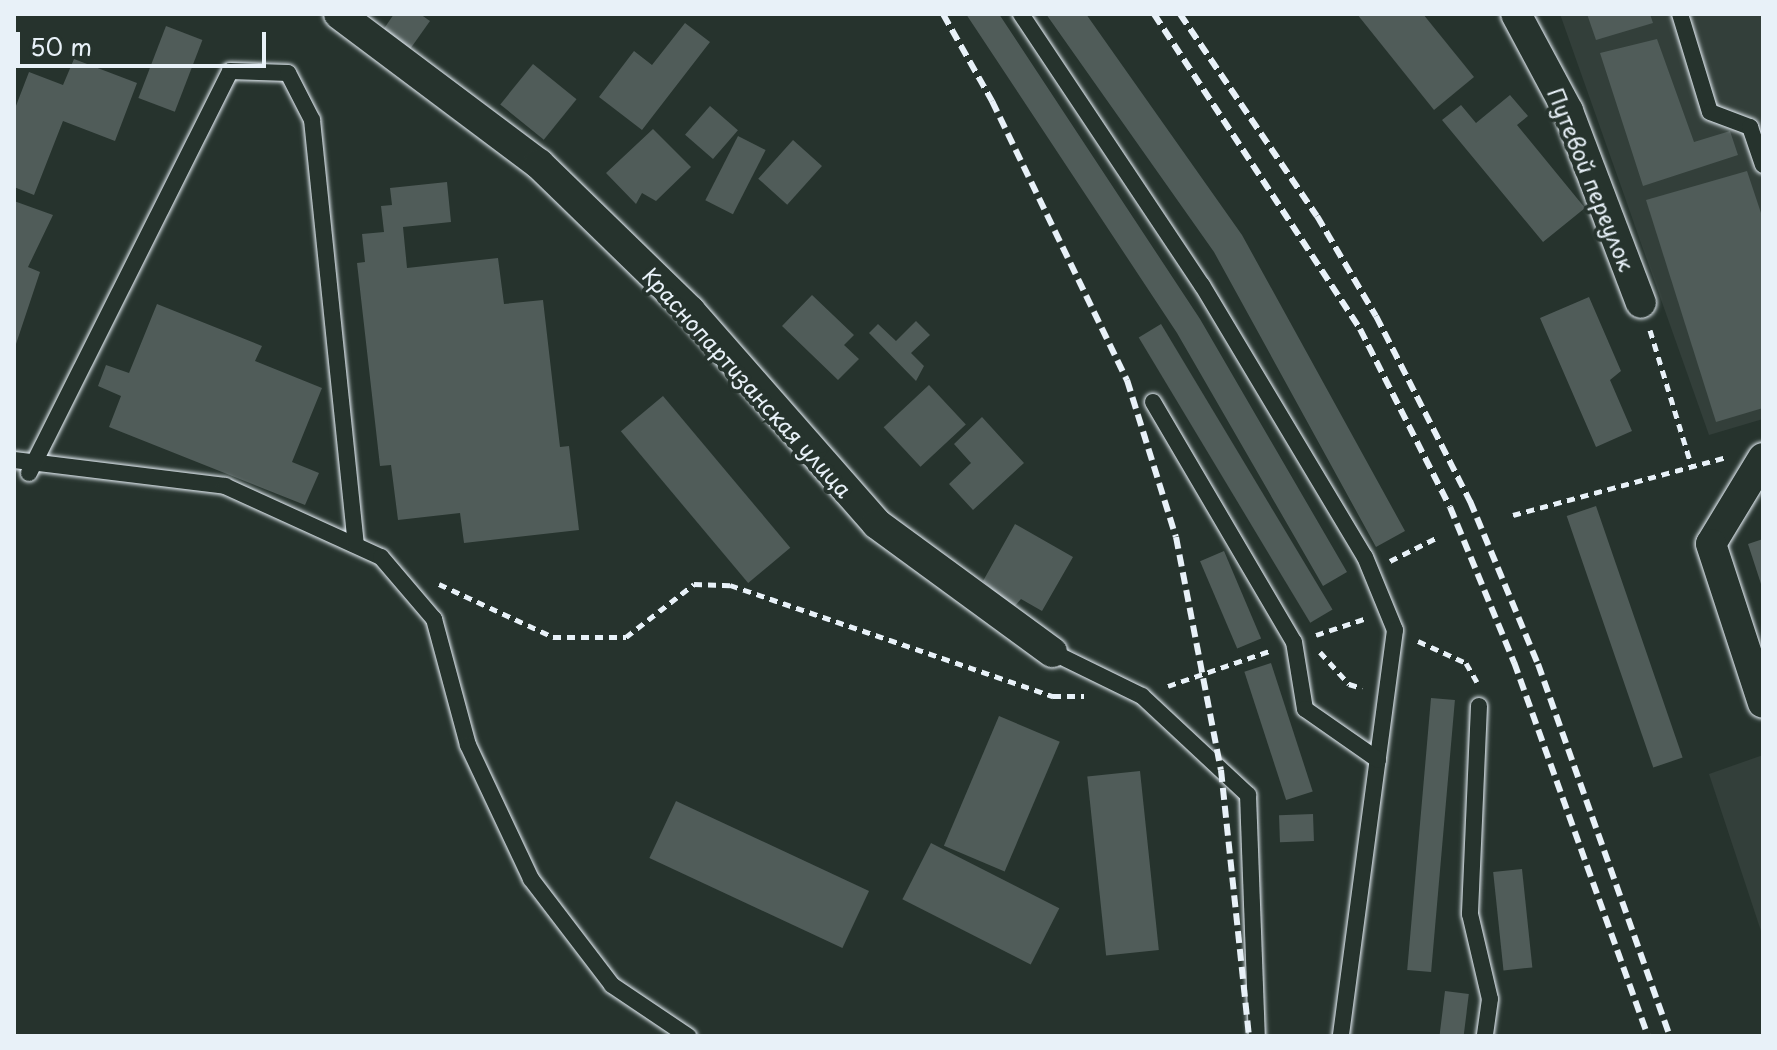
<!DOCTYPE html>
<meta charset="utf-8">
<style>
body{margin:0}
#map{position:relative;width:1777px;height:1050px;overflow:hidden;background:#26332d;font-family:"Playpen Sans",sans-serif}
div>[style]{position:absolute}
[style*='--x']{left:calc(var(--x)*1px);top:calc(var(--y)*1px);width:calc(var(--w)*1px);rotate:calc(var(--a)*1deg)}
.built>*{inset:0;background:#333f3a}
.building>*{inset:0;background:#505c59;transform-origin:0 0}
.path>*{height:5px;margin-top:-2.5px;transform-origin:0;background:repeating-linear-gradient(90deg,#e8f1f8 0 8px,transparent 0 14px)}
.roads{filter:drop-shadow(0 0 2px #e8f1f8) drop-shadow(0 0 2px #e8f1f8)}
.service>*{height:16px;margin:-8px;padding:0 8px;transform-origin:8px;border-radius:8px;background:#26332d}
.minor>*{height:30px;margin:-15px;padding:0 15px;transform-origin:15px;border-radius:15px;background:#26332d}
.rail>*{height:6px;margin-top:-3px;transform-origin:0;background:repeating-linear-gradient(90deg,#e8f1f8 0 12px,transparent 0 18px)}
span{translate:-50% -50%;white-space:nowrap;text-align:center;line-height:1.15;-webkit-text-stroke:8px #26332d;paint-order:stroke}
.street-label{font-size:22px;color:#e8f1f8}
.frame{position:absolute;inset:0;border:16px solid #e8f1f8;pointer-events:none}
.scale{position:absolute;left:16px;top:32px;width:250px;height:36px;box-sizing:border-box;border:4px solid #e8f1f8;border-top:0;padding-left:10px;font-size:24px;line-height:28px;white-space:nowrap;color:#e8f1f8;-webkit-text-stroke:6px #26332d;paint-order:stroke}
</style>
<div id="map">
<div class="built">
<div style="clip-path:polygon(1560px 14px,1763px 14px,1763px 419px,1709px 435px)"></div>
<div style="clip-path:polygon(1763px 755px,1763px 937px,1709px 774px)"></div>
</div>
<div class="building">
<div style="clip-path:polygon(394px 14px,420px 14px,430px 21px,408px 52px,381px 33px)"></div>
<div style="clip-path:polygon(966px 14px,999px 14px,1200px 319px,1347px 572px,1323px 586px,1177px 333px)"></div>
<div style="clip-path:polygon(1046px 14px,1086px 14px,1242px 235px,1405px 531px,1376px 547px,1214px 252px)"></div>
<div style="clip-path:polygon(1357px 14px,1423px 14px,1474px 77px,1434px 110px)"></div>
<div style="clip-path:polygon(1587px 14px,1650px 14px,1653px 23px,1596px 40px)"></div>
<div style="clip-path:polygon(685px 23px,710px 42px,642px 130px,599px 97px,634px 51px,652px 65px)"></div>
<div style="left:166px;top:26px;width:39px;height:77px;rotate:21deg"></div>
<div style="clip-path:polygon(1657px 39px,1694px 142px,1730px 131px,1738px 155px,1643px 186px,1600px 53px)"></div>
<div style="clip-path:polygon(74px 59px,137px 83px,115px 141px,63px 121px,34px 195px,14px 187px,14px 111px,29px 72px,63px 85px)"></div>
<div style="left:533px;top:64px;width:56px;height:52px;rotate:39deg"></div>
<div style="clip-path:polygon(1510px 95px,1528px 116px,1517px 125px,1585px 208px,1543px 242px,1442px 120px,1461px 105px,1476px 123px)"></div>
<div style="left:710px;top:106px;width:37px;height:38px;rotate:41deg"></div>
<div style="clip-path:polygon(653px 129px,691px 167px,656px 201px,642px 193px,636px 204px,606px 173px)"></div>
<div style="left:738px;top:136px;width:31px;height:72px;rotate:27deg"></div>
<div style="left:793px;top:140px;width:39px;height:52px;rotate:42deg"></div>
<div style="clip-path:polygon(1747px 171px,1763px 219px,1763px 408px,1716px 422px,1646px 200px)"></div>
<div style="clip-path:polygon(447px 182px,451px 222px,403px 227px,407px 268px,498px 258px,504px 304px,543px 300px,560px 447px,569px 446px,579px 530px,464px 543px,460px 513px,398px 520px,391px 465px,380px 466px,357px 263px,365px 262px,362px 234px,384px 232px,381px 206px,392px 205px,390px 188px)"></div>
<div style="clip-path:polygon(14px 201px,53px 215px,28px 267px,40px 272px,14px 350px)"></div>
<div style="clip-path:polygon(812px 295px,854px 335px,844px 345px,859px 359px,838px 380px,782px 326px)"></div>
<div style="clip-path:polygon(1589px 297px,1621px 371px,1610px 380px,1632px 431px,1596px 447px,1540px 318px)"></div>
<div style="clip-path:polygon(157px 304px,262px 346px,255px 361px,322px 388px,292px 462px,319px 473px,305px 505px,109px 427px,121px 396px,98px 386px,106px 365px,129px 373px)"></div>
<div style="clip-path:polygon(916px 321px,930px 335px,911px 353px,924px 366px,916px 381px,869px 333px,878px 324px,896px 341px)"></div>
<div style="left:1161px;top:324px;width:333px;height:26px;rotate:59deg"></div>
<div style="left:929px;top:385px;width:54px;height:62px;rotate:47deg"></div>
<div style="left:663px;top:396px;width:198px;height:55px;rotate:50deg"></div>
<div style="clip-path:polygon(982px 417px,1024px 463px,973px 510px,949px 484px,971px 463px,954px 444px)"></div>
<div style="left:1596px;top:506px;width:266px;height:31px;rotate:71deg"></div>
<div style="clip-path:polygon(1015px 524px,1073px 557px,1042px 611px,1021px 599px,1013px 608px,983px 581px)"></div>
<div style="clip-path:polygon(1763px 539px,1763px 587px,1762px 587px,1748px 544px)"></div>
<div style="left:1224px;top:551px;width:95px;height:26px;rotate:67deg"></div>
<div style="left:1271px;top:663px;width:135px;height:28px;rotate:72deg"></div>
<div style="left:1431px;top:698px;width:24px;height:273px;rotate:5deg"></div>
<div style="left:999px;top:716px;width:66px;height:141px;rotate:23deg"></div>
<div style="left:1140px;top:771px;width:180px;height:53px;rotate:84deg"></div>
<div style="left:676px;top:801px;width:213px;height:63px;rotate:25deg"></div>
<div style="left:1313px;top:814px;width:27px;height:34px;rotate:88deg"></div>
<div style="left:931px;top:843px;width:144px;height:63px;rotate:27deg"></div>
<div style="left:1522px;top:869px;width:99px;height:29px;rotate:84deg"></div>
<div style="left:1445px;top:991px;width:24px;height:45px;rotate:7deg"></div>
</div>
<div class="path">
<div style="--x:1650;--y:330;--w:143;--a:73"></div>
<div style="--x:1513;--y:515;--w:222;--a:-15.2"></div>
<div style="--x:1390;--y:561;--w:51;--a:-26.6"></div>
<div style="--x:439;--y:584;--w:126;--a:24.9"></div>
<div style="--x:553;--y:637;--w:73;--a:0"></div>
<div style="--x:626;--y:637;--w:86;--a:-37.9"></div>
<div style="--x:694;--y:584;--w:36;--a:2"></div>
<div style="--x:730;--y:585;--w:342;--a:19"></div>
<div style="--x:1053;--y:696;--w:31;--a:0"></div>
<div style="--x:1316;--y:635;--w:54;--a:-18.4"></div>
<div style="--x:1418;--y:641;--w:53;--a:24.6"></div>
<div style="--x:1466;--y:663;--w:22;--a:60"></div>
<div style="--x:1320;--y:652;--w:43;--a:47.8"></div>
<div style="--x:1349;--y:684;--w:14;--a:17"></div>
<div style="--x:1168;--y:686;--w:110;--a:-19.1"></div>
</div>
<div class="roads">
<div class="service">
<div style="--x:1021;--y:14;--w:326;--a:56.3"></div>
<div style="--x:1202;--y:285;--w:317;--a:59.1"></div>
<div style="--x:1365;--y:557;--w:79;--a:67.7"></div>
<div style="--x:1395;--y:630;--w:410;--a:97.6"></div>
<div style="--x:1680;--y:14;--w:102;--a:73"></div>
<div style="--x:1710;--y:112;--w:43;--a:20.6"></div>
<div style="--x:1750;--y:127;--w:40;--a:71.1"></div>
<div style="--x:1153;--y:402;--w:278;--a:59.6"></div>
<div style="--x:1294;--y:642;--w:68;--a:80.7"></div>
<div style="--x:1305;--y:709;--w:89;--a:34.9"></div>
<div style="--x:14;--y:460;--w:213;--a:7"></div>
<div style="--x:225;--y:486;--w:171;--a:24.5"></div>
<div style="--x:381;--y:557;--w:82;--a:49.5"></div>
<div style="--x:434;--y:619;--w:131;--a:74.9"></div>
<div style="--x:468;--y:745;--w:148;--a:64.8"></div>
<div style="--x:531;--y:879;--w:133;--a:52.6"></div>
<div style="--x:612;--y:985;--w:92;--a:33.9"></div>
<div style="--x:29;--y:473;--w:449;--a:-63.4"></div>
<div style="--x:230;--y:71;--w:58;--a:2"></div>
<div style="--x:288;--y:73;--w:53;--a:62.9"></div>
<div style="--x:312;--y:120;--w:427;--a:84.1"></div>
<div style="--x:1052;--y:652;--w:100;--a:26.1"></div>
<div style="--x:1142;--y:696;--w:145;--a:43"></div>
<div style="--x:1248;--y:795;--w:241;--a:87.9"></div>
<div style="--x:1479;--y:706;--w:208;--a:92.5"></div>
<div style="--x:1470;--y:914;--w:87;--a:76.8"></div>
<div style="--x:1490;--y:999;--w:37;--a:98"></div>
</div>
<div class="minor">
<div style="--x:339;--y:14;--w:250;--a:36.9"></div>
<div style="--x:539;--y:164;--w:211;--a:44.2"></div>
<div style="--x:690;--y:311;--w:283;--a:48.7"></div>
<div style="--x:877;--y:524;--w:217;--a:36.2"></div>
<div style="--x:1516;--y:14;--w:110;--a:61.8"></div>
<div style="--x:1568;--y:111;--w:205;--a:69.2"></div>
<div style="--x:1763;--y:458;--w:100;--a:121.2"></div>
<div style="--x:1711;--y:544;--w:167;--a:71.9"></div>
</div>
</div>
<div class="rail">
<div style="--x:943;--y:14;--w:100;--a:60.6"></div>
<div style="--x:992;--y:101;--w:310;--a:64.2"></div>
<div style="--x:1127;--y:380;--w:164;--a:72.7"></div>
<div style="--x:1176;--y:537;--w:237;--a:79.1"></div>
<div style="--x:1221;--y:770;--w:267;--a:84"></div>
<div style="--x:1154;--y:14;--w:376;--a:56.8"></div>
<div style="--x:1360;--y:329;--w:199;--a:63.2"></div>
<div style="--x:1450;--y:507;--w:168;--a:67.6"></div>
<div style="--x:1514;--y:662;--w:397;--a:70.3"></div>
<div style="--x:1180;--y:14;--w:244;--a:55.9"></div>
<div style="--x:1317;--y:216;--w:116;--a:59.5"></div>
<div style="--x:1376;--y:316;--w:208;--a:63.1"></div>
<div style="--x:1470;--y:501;--w:177;--a:67.4"></div>
<div style="--x:1538;--y:664;--w:395;--a:70.5"></div>
</div>
<div class="street-label">
<span style="left:1592px;top:179px;rotate:68deg">Путевой переулок</span>
<span style="left:748px;top:382px;rotate:48deg">Краснопартизанская улица</span>
</div>
<div class="frame"></div>
<div class="scale">50 m</div>
</div>
